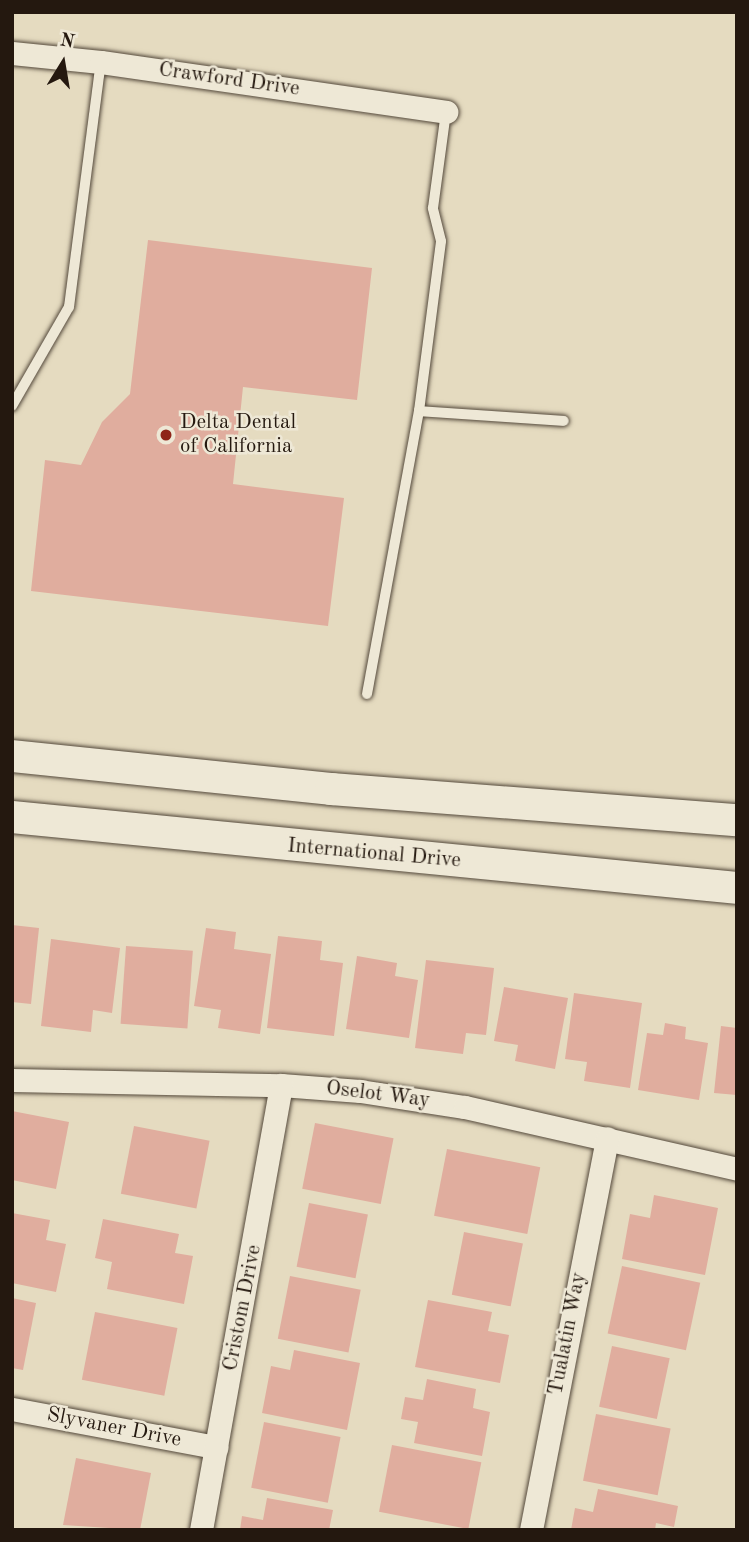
<!DOCTYPE html>
<style>
body{margin:0}
#map{position:relative;width:749px;height:1542px;overflow:hidden;background:#e5dbc0;font-family:"Old Standard TT",serif}
div>[style]{position:absolute}
[style*='--x']{left:calc(var(--x)*1px);top:calc(var(--y)*1px);width:calc(var(--w)*1px);rotate:calc(var(--a)*1deg)}
.building>*{inset:0;background:#e0ad9e;transform-origin:0 0}
.roads{filter:drop-shadow(0 0 2px #54493b) drop-shadow(0 0 2px #54493b)}
.lane>*{height:10px;margin:-5px;padding:0 5px;transform-origin:5px;border-radius:5px;background:#eee8d6}
.street>*{height:23px;margin:-11.5px;padding:0 11.5px;transform-origin:11.5px;border-radius:11.5px;background:#eee8d6}
.secondary>*{height:32px;margin:-16px;padding:0 16px;transform-origin:16px;border-radius:16px;background:#eee8d6}
.dots>*{width:19px;height:19px;translate:-50% -50%;box-sizing:border-box;border:4px solid #eee8d6;border-radius:50%}
span{translate:-50% -50%;white-space:nowrap;text-align:center;line-height:1.15;-webkit-text-stroke:5px #eee8d6;paint-order:stroke}
.street-label{font-size:21px;color:#24180f}
.poi-label{font-size:21px;color:#24180f}
.left{translate:0 -50%;text-align:left}
.frame{position:absolute;inset:0;border:14px solid #24180f;pointer-events:none}
.north{position:absolute;left:28px;top:28px;width:70px;height:70px;-webkit-text-stroke:5px #eee8d6;paint-order:stroke;rotate:11deg;font-size:19px;font-weight:700;line-height:28px;text-align:center;color:#24180f}
.north::after{content:'';display:block;margin:auto;width:24px;height:32px;background:#24180f;clip-path:polygon(50% 0,100% 100%,50% 72%,0 100%)}
</style>
<div id="map">
<div class="building">
<div style="clip-path:polygon(148px 240px,372px 268px,357px 400px,243px 387px,233px 484px,344px 498px,328px 626px,31px 591px,45px 460px,81px 465px,102px 422px,130px 394px)"></div>
<div style="clip-path:polygon(12px 925px,39px 928px,31px 1004px,12px 1002px)"></div>
<div style="clip-path:polygon(206px 928px,236px 932px,234px 949px,271px 954px,260px 1034px,218px 1028px,221px 1010px,194px 1006px)"></div>
<div style="clip-path:polygon(278px 936px,322px 941px,320px 960px,343px 963px,334px 1036px,267px 1028px)"></div>
<div style="clip-path:polygon(51px 939px,120px 948px,112px 1013px,93px 1010px,91px 1032px,41px 1026px)"></div>
<div style="left:126px;top:946px;width:67px;height:78px;rotate:4deg"></div>
<div style="clip-path:polygon(357px 956px,397px 963px,395px 976px,418px 980px,409px 1038px,346px 1029px)"></div>
<div style="clip-path:polygon(426px 960px,494px 968px,486px 1035px,466px 1033px,463px 1054px,415px 1048px)"></div>
<div style="clip-path:polygon(504px 987px,568px 998px,555px 1069px,515px 1061px,518px 1045px,494px 1041px)"></div>
<div style="clip-path:polygon(574px 993px,642px 1003px,630px 1088px,584px 1081px,587px 1062px,565px 1059px)"></div>
<div style="clip-path:polygon(665px 1023px,686px 1027px,685px 1039px,708px 1043px,699px 1100px,638px 1090px,647px 1033px,663px 1035px)"></div>
<div style="clip-path:polygon(721px 1026px,737px 1028px,737px 1095px,714px 1093px)"></div>
<div style="clip-path:polygon(12px 1111px,69px 1122px,56px 1189px,12px 1180px)"></div>
<div style="left:315px;top:1123px;width:80px;height:67px;rotate:11deg"></div>
<div style="left:134px;top:1126px;width:77px;height:69px;rotate:11deg"></div>
<div style="left:447px;top:1149px;width:95px;height:68px;rotate:11deg"></div>
<div style="clip-path:polygon(654px 1195px,718px 1208px,705px 1275px,622px 1259px,630px 1214px,650px 1218px)"></div>
<div style="left:309px;top:1203px;width:60px;height:65px;rotate:11deg"></div>
<div style="clip-path:polygon(12px 1213px,50px 1220px,46px 1240px,66px 1244px,56px 1292px,12px 1283px)"></div>
<div style="clip-path:polygon(103px 1219px,179px 1234px,175px 1253px,193px 1256px,184px 1304px,107px 1289px,112px 1262px,95px 1258px)"></div>
<div style="left:464px;top:1232px;width:60px;height:64px;rotate:11deg"></div>
<div style="left:622px;top:1266px;width:80px;height:69px;rotate:12deg"></div>
<div style="left:290px;top:1276px;width:72px;height:64px;rotate:11deg"></div>
<div style="clip-path:polygon(12px 1298px,36px 1303px,23px 1370px,12px 1368px)"></div>
<div style="clip-path:polygon(428px 1300px,492px 1312px,488px 1331px,509px 1335px,500px 1383px,415px 1367px)"></div>
<div style="left:95px;top:1312px;width:84px;height:69px;rotate:11deg"></div>
<div style="left:612px;top:1346px;width:59px;height:62px;rotate:12deg"></div>
<div style="clip-path:polygon(294px 1350px,360px 1363px,347px 1430px,262px 1413px,271px 1366px,290px 1370px)"></div>
<div style="clip-path:polygon(427px 1379px,476px 1389px,473px 1408px,490px 1412px,482px 1456px,414px 1443px,418px 1422px,401px 1419px,405px 1397px,423px 1400px)"></div>
<div style="left:596px;top:1414px;width:76px;height:68px;rotate:11deg"></div>
<div style="left:264px;top:1422px;width:78px;height:67px;rotate:11deg"></div>
<div style="left:392px;top:1445px;width:91px;height:68px;rotate:11deg"></div>
<div style="clip-path:polygon(76px 1458px,151px 1473px,140px 1530px,63px 1525px)"></div>
<div style="clip-path:polygon(598px 1489px,678px 1506px,674px 1527px,656px 1523px,655px 1530px,571px 1530px,575px 1508px,593px 1512px)"></div>
<div style="clip-path:polygon(267px 1498px,333px 1510px,329px 1530px,240px 1530px,242px 1516px,263px 1520px)"></div>
</div>
<div class="roads">
<div class="lane">
<div style="--x:12;--y:406;--w:114;--a:-60.1"></div>
<div style="--x:69;--y:307;--w:247;--a:-82.6"></div>
<div style="--x:419;--y:411;--w:145;--a:3.9"></div>
<div style="--x:367;--y:694;--w:288;--a:-79.6"></div>
<div style="--x:419;--y:411;--w:171;--a:-82.6"></div>
<div style="--x:441;--y:241;--w:34;--a:-104"></div>
<div style="--x:433;--y:208;--w:97;--a:-82.3"></div>
</div>
<div class="street">
<div style="--x:12;--y:53;--w:89;--a:5.8"></div>
<div style="--x:101;--y:62;--w:349;--a:8.2"></div>
<div style="--x:12;--y:1080;--w:269;--a:1.1"></div>
<div style="--x:281;--y:1085;--w:79;--a:4.3"></div>
<div style="--x:360;--y:1091;--w:106;--a:8.7"></div>
<div style="--x:465;--y:1107;--w:279;--a:12.8"></div>
<div style="--x:12;--y:1409;--w:208;--a:10.6"></div>
<div style="--x:201;--y:1530;--w:452;--a:-79.8"></div>
<div style="--x:531;--y:1530;--w:399;--a:-79"></div>
</div>
<div class="secondary">
<div style="--x:12;--y:756;--w:321;--a:5.9"></div>
<div style="--x:331;--y:789;--w:407;--a:4.4"></div>
<div style="--x:12;--y:817;--w:728;--a:5.59"></div>
</div>
</div>
<div class="dots">
<div style="left:166px;top:435px;background:#8f2418"></div>
</div>
<div class="street-label">
<span style="left:229px;top:80px;rotate:8deg">Crawford Drive</span>
<span style="left:374px;top:854px;rotate:5deg">International Drive</span>
<span style="left:378px;top:1095px;rotate:7deg">Oselot Way</span>
<span style="left:243px;top:1308px;rotate:-79deg">Cristom Drive</span>
<span style="left:568px;top:1334px;rotate:-79deg">Tualatin Way</span>
<span style="left:114px;top:1428px;rotate:11deg">Slyvaner Drive</span>
</div>
<div class="poi-label">
<span class="left" style="left:180px;top:435px">Delta Dental<br>of California</span>
</div>
<div class="frame"></div>
<div class="north">N</div>
</div>
